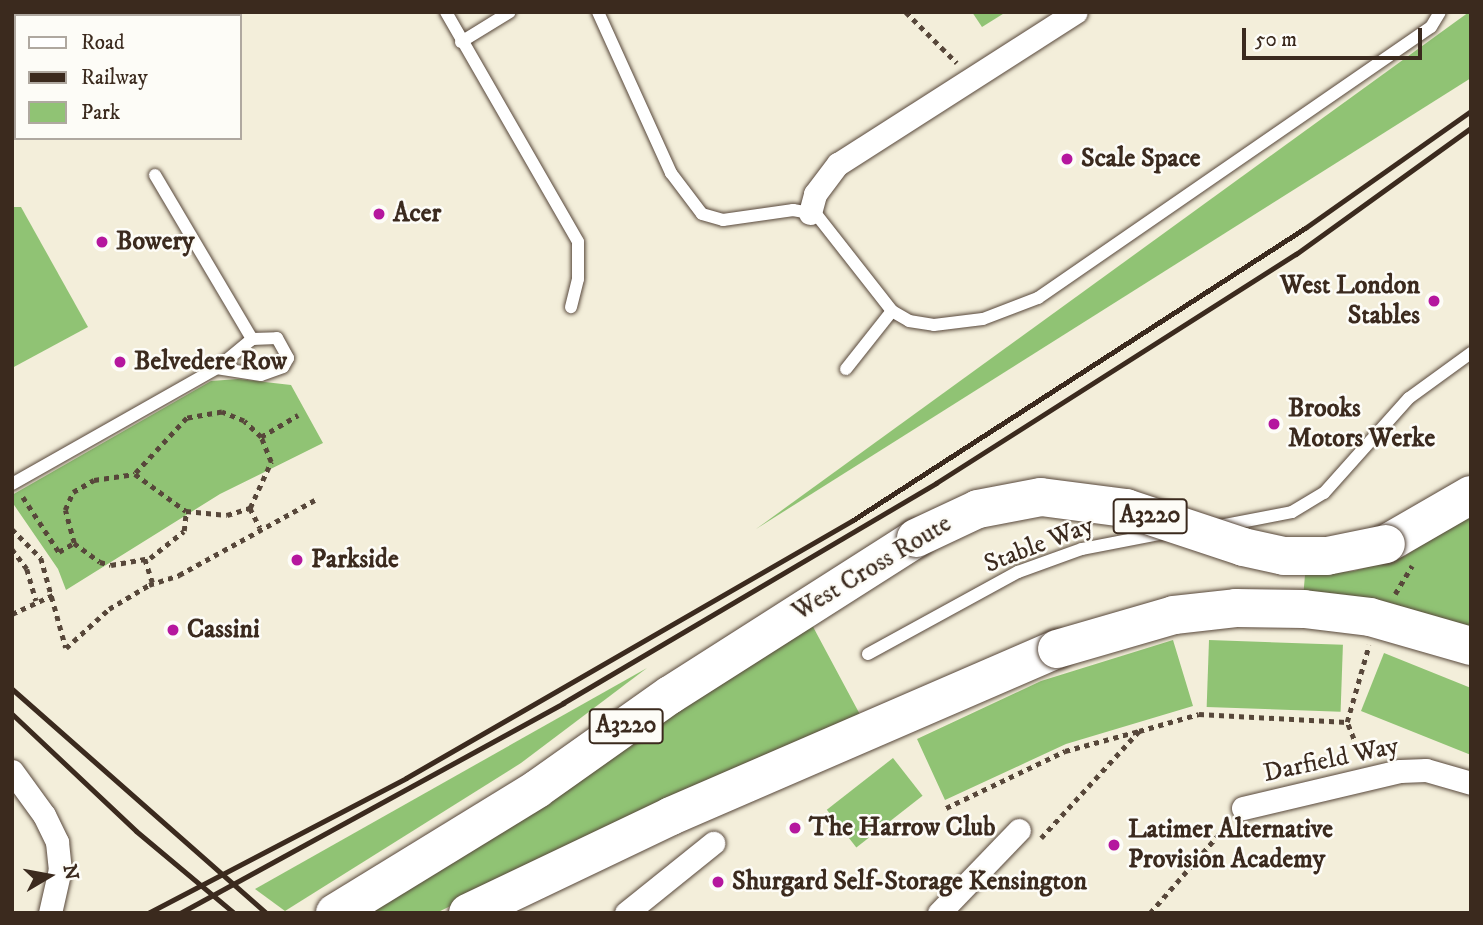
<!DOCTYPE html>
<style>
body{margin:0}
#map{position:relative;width:1483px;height:925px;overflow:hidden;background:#f3eeda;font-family:"IM FELL DW Pica",serif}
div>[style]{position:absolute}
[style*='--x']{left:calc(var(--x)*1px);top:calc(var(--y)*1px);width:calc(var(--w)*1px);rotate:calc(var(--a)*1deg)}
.green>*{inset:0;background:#90c374;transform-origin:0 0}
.path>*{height:4.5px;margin-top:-2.25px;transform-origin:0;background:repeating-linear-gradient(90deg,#57473a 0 5px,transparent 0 10px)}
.roads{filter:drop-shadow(0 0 2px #57473a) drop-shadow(0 0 2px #57473a)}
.lane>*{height:12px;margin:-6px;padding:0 6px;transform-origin:6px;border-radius:6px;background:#fff}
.street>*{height:23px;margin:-11.5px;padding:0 11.5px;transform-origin:11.5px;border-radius:11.5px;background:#fff}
.highway>*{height:38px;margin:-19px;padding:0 19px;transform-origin:19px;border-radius:19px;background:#fff}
.rail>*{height:5px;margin:-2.5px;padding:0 2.5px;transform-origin:2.5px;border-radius:2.5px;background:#3b2a1e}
.bridges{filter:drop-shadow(0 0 2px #57473a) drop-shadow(0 0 2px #57473a)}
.highway-bridge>*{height:38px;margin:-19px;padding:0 19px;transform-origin:19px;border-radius:19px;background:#fff}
.dots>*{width:19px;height:19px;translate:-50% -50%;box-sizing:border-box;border:4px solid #fdfcf7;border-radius:50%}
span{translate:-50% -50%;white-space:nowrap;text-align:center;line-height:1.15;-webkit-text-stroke:5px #fdfcf7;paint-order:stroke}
.shield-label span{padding:2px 5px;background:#fdfcf7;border:2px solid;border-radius:5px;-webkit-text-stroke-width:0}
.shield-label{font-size:24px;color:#3b2a1e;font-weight:700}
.poi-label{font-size:26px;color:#3b2a1e;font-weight:700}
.left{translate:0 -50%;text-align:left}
.right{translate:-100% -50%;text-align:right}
.street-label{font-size:26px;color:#3b2a1e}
.frame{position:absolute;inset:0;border:14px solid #3b2a1e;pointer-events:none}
.legend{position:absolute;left:14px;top:14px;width:228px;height:126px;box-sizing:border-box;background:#fdfcf7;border:2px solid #afa8a0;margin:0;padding:9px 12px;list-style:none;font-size:21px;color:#3b2a1e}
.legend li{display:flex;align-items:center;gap:14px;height:35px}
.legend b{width:35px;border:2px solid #afa8a0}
.north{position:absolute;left:14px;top:841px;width:70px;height:70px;-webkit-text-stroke:5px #fdfcf7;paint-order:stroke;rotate:80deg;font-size:19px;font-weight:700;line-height:28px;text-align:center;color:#3b2a1e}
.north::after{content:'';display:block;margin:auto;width:24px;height:32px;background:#3b2a1e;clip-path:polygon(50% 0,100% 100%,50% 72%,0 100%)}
.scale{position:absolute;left:1242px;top:28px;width:180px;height:32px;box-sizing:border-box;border:4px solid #3b2a1e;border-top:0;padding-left:9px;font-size:21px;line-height:24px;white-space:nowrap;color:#3b2a1e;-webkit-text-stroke:5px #fdfcf7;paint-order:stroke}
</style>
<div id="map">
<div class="green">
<div style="clip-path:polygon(972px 12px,1006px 12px,982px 27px)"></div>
<div style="clip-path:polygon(1469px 12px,1471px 78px,756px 529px)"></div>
<div style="clip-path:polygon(12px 207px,21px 207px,88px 327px,12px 368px)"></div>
<div style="clip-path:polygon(238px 379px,291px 385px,323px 443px,220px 494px,66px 590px,58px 569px,12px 502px,12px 495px,211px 381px)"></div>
<div style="clip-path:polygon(1471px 511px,1471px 632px,1303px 598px,1305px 575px,1354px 571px,1405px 556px)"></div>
<div style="clip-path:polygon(811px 623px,864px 722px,663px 805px,436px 913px,364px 913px)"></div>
<div style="clip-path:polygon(1173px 640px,1193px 706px,1066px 744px,945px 800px,917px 739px,1041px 681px)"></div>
<div style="left:1209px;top:640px;width:134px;height:67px;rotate:2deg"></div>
<div style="clip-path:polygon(1384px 653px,1471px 688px,1471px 755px,1361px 711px)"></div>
<div style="clip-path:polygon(647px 668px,521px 763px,285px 911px,255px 889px)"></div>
<div style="left:893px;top:758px;width:48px;height:84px;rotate:52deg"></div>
</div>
<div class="path">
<div style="--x:906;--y:12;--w:72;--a:45"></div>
<div style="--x:261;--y:437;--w:43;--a:-30.7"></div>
<div style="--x:23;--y:497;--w:66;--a:56.8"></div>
<div style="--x:59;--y:552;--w:17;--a:-31"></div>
<div style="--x:74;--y:543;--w:34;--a:-105"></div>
<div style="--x:65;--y:510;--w:20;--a:-66"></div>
<div style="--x:73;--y:492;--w:24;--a:-30"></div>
<div style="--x:94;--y:480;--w:41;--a:-8.3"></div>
<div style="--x:135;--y:474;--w:63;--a:36"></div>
<div style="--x:250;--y:508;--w:22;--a:63"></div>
<div style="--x:12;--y:529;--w:41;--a:45"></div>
<div style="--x:41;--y:558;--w:93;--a:74.5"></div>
<div style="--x:66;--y:648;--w:58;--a:-42.2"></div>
<div style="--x:109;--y:609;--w:47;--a:-31"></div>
<div style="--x:149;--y:585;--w:32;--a:-18"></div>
<div style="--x:179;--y:575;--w:155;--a:-28.9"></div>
<div style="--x:74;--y:543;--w:32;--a:36"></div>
<div style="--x:100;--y:562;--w:11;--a:15"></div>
<div style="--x:111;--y:565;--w:40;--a:-10"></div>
<div style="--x:150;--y:558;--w:43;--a:-38.5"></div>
<div style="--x:184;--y:531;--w:20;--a:-84"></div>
<div style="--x:186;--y:511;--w:41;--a:5.6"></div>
<div style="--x:227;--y:515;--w:24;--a:-17"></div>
<div style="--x:250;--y:508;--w:51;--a:-65.5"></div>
<div style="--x:271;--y:462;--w:27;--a:-112"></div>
<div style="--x:261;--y:437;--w:23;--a:-137"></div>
<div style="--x:244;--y:421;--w:24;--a:-158"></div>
<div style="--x:222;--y:412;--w:36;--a:170"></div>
<div style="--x:187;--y:418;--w:76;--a:132.9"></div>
<div style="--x:12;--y:549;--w:25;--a:53"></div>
<div style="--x:27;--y:569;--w:33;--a:74"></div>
<div style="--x:145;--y:559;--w:25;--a:72"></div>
<div style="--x:1395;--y:594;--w:33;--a:-59"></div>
<div style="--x:12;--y:614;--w:45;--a:-24.9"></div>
<div style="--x:1361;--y:757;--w:38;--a:-112"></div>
<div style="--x:1347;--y:722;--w:80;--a:-74.1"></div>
<div style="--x:946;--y:808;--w:132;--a:-25.6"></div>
<div style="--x:1065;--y:751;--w:77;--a:-15.1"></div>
<div style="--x:1041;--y:838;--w:145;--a:-47.5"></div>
<div style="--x:1139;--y:731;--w:62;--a:-15.8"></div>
<div style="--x:1199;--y:714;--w:148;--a:3.1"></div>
<div style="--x:1150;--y:913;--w:118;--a:-48.8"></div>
</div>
<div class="roads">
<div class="lane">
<div style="--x:446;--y:12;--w:265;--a:60.1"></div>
<div style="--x:578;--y:242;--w:37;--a:90"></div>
<div style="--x:578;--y:279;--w:29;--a:104"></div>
<div style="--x:598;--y:12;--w:177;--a:65.6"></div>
<div style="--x:671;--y:173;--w:51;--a:52.9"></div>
<div style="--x:702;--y:214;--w:22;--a:16"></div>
<div style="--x:723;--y:220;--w:71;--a:-8.1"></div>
<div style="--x:793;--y:210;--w:23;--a:10"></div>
<div style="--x:816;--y:214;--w:123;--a:51.9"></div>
<div style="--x:892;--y:311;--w:20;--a:30"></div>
<div style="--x:909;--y:321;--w:25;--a:9"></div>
<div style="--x:934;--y:325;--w:49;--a:-7"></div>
<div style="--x:983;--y:319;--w:59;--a:-20.9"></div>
<div style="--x:1038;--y:298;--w:477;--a:-34.6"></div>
<div style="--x:1431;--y:27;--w:17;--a:-59"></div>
<div style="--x:461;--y:42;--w:57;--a:-31.5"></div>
<div style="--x:155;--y:175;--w:191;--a:59.4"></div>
<div style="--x:846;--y:369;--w:74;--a:-51.6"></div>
<div style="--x:12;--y:484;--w:236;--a:-29.5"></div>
<div style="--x:217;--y:368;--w:45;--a:-39.6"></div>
<div style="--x:252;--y:339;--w:25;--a:-2"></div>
<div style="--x:277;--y:338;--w:23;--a:61"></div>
<div style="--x:288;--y:358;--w:10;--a:119"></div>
<div style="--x:283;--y:367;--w:23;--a:160"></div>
<div style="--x:261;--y:375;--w:45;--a:-171"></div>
<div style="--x:1220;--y:526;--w:73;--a:-11"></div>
<div style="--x:1292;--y:512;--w:37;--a:-31"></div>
<div style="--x:1324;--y:493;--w:127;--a:-48.2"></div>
<div style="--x:1409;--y:398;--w:77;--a:-36"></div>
<div style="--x:868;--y:654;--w:171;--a:-28.7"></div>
<div style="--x:1018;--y:572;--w:68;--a:-19.8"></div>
<div style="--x:1082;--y:549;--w:84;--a:-11"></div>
</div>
<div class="street">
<div style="--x:810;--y:213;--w:20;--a:-75"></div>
<div style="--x:815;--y:194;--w:38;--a:-53"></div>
<div style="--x:838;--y:164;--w:282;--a:-32.6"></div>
<div style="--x:12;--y:771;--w:54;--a:54"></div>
<div style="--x:44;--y:815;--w:30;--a:64"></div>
<div style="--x:57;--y:842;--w:27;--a:84"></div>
<div style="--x:60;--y:869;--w:45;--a:102.8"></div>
<div style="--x:1243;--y:808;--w:161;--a:-13.3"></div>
<div style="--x:1400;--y:771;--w:26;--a:-2"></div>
<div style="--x:1426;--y:770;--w:47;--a:16.1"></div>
<div style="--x:626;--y:913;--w:112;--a:-38.8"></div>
<div style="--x:939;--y:913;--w:115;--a:-46.1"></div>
</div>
<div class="highway">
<div style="--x:1386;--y:544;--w:98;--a:-30"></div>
<div style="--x:335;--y:913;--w:237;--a:-31.5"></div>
<div style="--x:537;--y:789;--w:163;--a:-35.3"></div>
<div style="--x:670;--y:695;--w:292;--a:-32.5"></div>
<div style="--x:468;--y:913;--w:225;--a:-25.5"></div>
<div style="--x:671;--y:816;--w:421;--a:-23.4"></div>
</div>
</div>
<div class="rail">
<div style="--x:12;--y:689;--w:339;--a:41.4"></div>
<div style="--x:12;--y:714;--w:170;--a:43.3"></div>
<div style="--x:136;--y:831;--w:128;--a:39.9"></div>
<div style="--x:148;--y:913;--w:291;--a:-27.6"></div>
<div style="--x:406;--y:778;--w:516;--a:-29.99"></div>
<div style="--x:853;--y:520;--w:538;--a:-32.86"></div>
<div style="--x:1305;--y:228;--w:203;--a:-35.2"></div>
<div style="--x:180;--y:913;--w:437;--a:-28.7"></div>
<div style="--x:563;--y:703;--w:433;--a:-30.5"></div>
<div style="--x:936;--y:483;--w:427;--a:-32.5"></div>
<div style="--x:1296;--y:254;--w:216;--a:-35.8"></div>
</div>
<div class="bridges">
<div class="highway-bridge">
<div style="--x:916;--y:538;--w:68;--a:-25.1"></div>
<div style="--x:978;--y:509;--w:64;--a:-10.8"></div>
<div style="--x:1041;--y:497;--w:86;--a:7.4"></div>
<div style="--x:1126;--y:508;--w:123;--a:18.4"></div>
<div style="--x:1243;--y:547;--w:42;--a:12.4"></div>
<div style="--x:1284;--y:556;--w:43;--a:0"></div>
<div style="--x:1327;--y:556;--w:60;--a:-11.5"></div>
<div style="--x:1057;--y:649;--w:122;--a:-16.2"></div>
<div style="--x:1174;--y:615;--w:62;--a:-6.4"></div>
<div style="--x:1236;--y:608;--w:68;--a:0.8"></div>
<div style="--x:1304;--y:609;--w:66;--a:6.9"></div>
<div style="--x:1370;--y:617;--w:105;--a:16"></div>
</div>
</div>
<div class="dots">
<div style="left:1067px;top:159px;background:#b5179e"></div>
<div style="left:379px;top:214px;background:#b5179e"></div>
<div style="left:102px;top:242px;background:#b5179e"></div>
<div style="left:1434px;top:301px;background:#b5179e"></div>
<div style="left:120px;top:362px;background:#b5179e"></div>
<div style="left:1274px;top:424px;background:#b5179e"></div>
<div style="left:297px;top:560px;background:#b5179e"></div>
<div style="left:173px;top:630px;background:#b5179e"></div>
<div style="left:795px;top:828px;background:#b5179e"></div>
<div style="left:1114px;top:845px;background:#b5179e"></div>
<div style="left:718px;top:882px;background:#b5179e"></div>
</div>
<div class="shield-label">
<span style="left:1150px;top:516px">A3220</span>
<span style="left:626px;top:726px">A3220</span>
</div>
<div class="poi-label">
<span class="left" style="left:1081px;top:159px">Scale Space</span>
<span class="left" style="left:393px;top:214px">Acer</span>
<span class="left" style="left:116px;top:242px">Bowery</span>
<span class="right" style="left:1420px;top:301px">West London<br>Stables</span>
<span class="left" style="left:134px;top:362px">Belvedere Row</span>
<span class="left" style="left:1288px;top:424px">Brooks<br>Motors Werke</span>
<span class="left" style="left:311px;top:560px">Parkside</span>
<span class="left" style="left:187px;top:630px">Cassini</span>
<span class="left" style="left:809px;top:828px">The Harrow Club</span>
<span class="left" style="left:1128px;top:845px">Latimer Alternative<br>Provision Academy</span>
<span class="left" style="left:732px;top:882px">Shurgard Self-Storage Kensington</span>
</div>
<div class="street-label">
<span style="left:1039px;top:545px;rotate:-21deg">Stable Way</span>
<span style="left:872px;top:568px;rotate:-31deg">West Cross Route</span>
<span style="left:1331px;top:760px;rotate:-12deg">Darfield Way</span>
</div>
<div class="frame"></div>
<ul class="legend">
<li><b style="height:9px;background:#fff"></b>Road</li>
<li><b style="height:9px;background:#3b2a1e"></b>Railway</li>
<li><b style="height:19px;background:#90c374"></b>Park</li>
</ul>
<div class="north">N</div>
<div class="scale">50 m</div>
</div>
